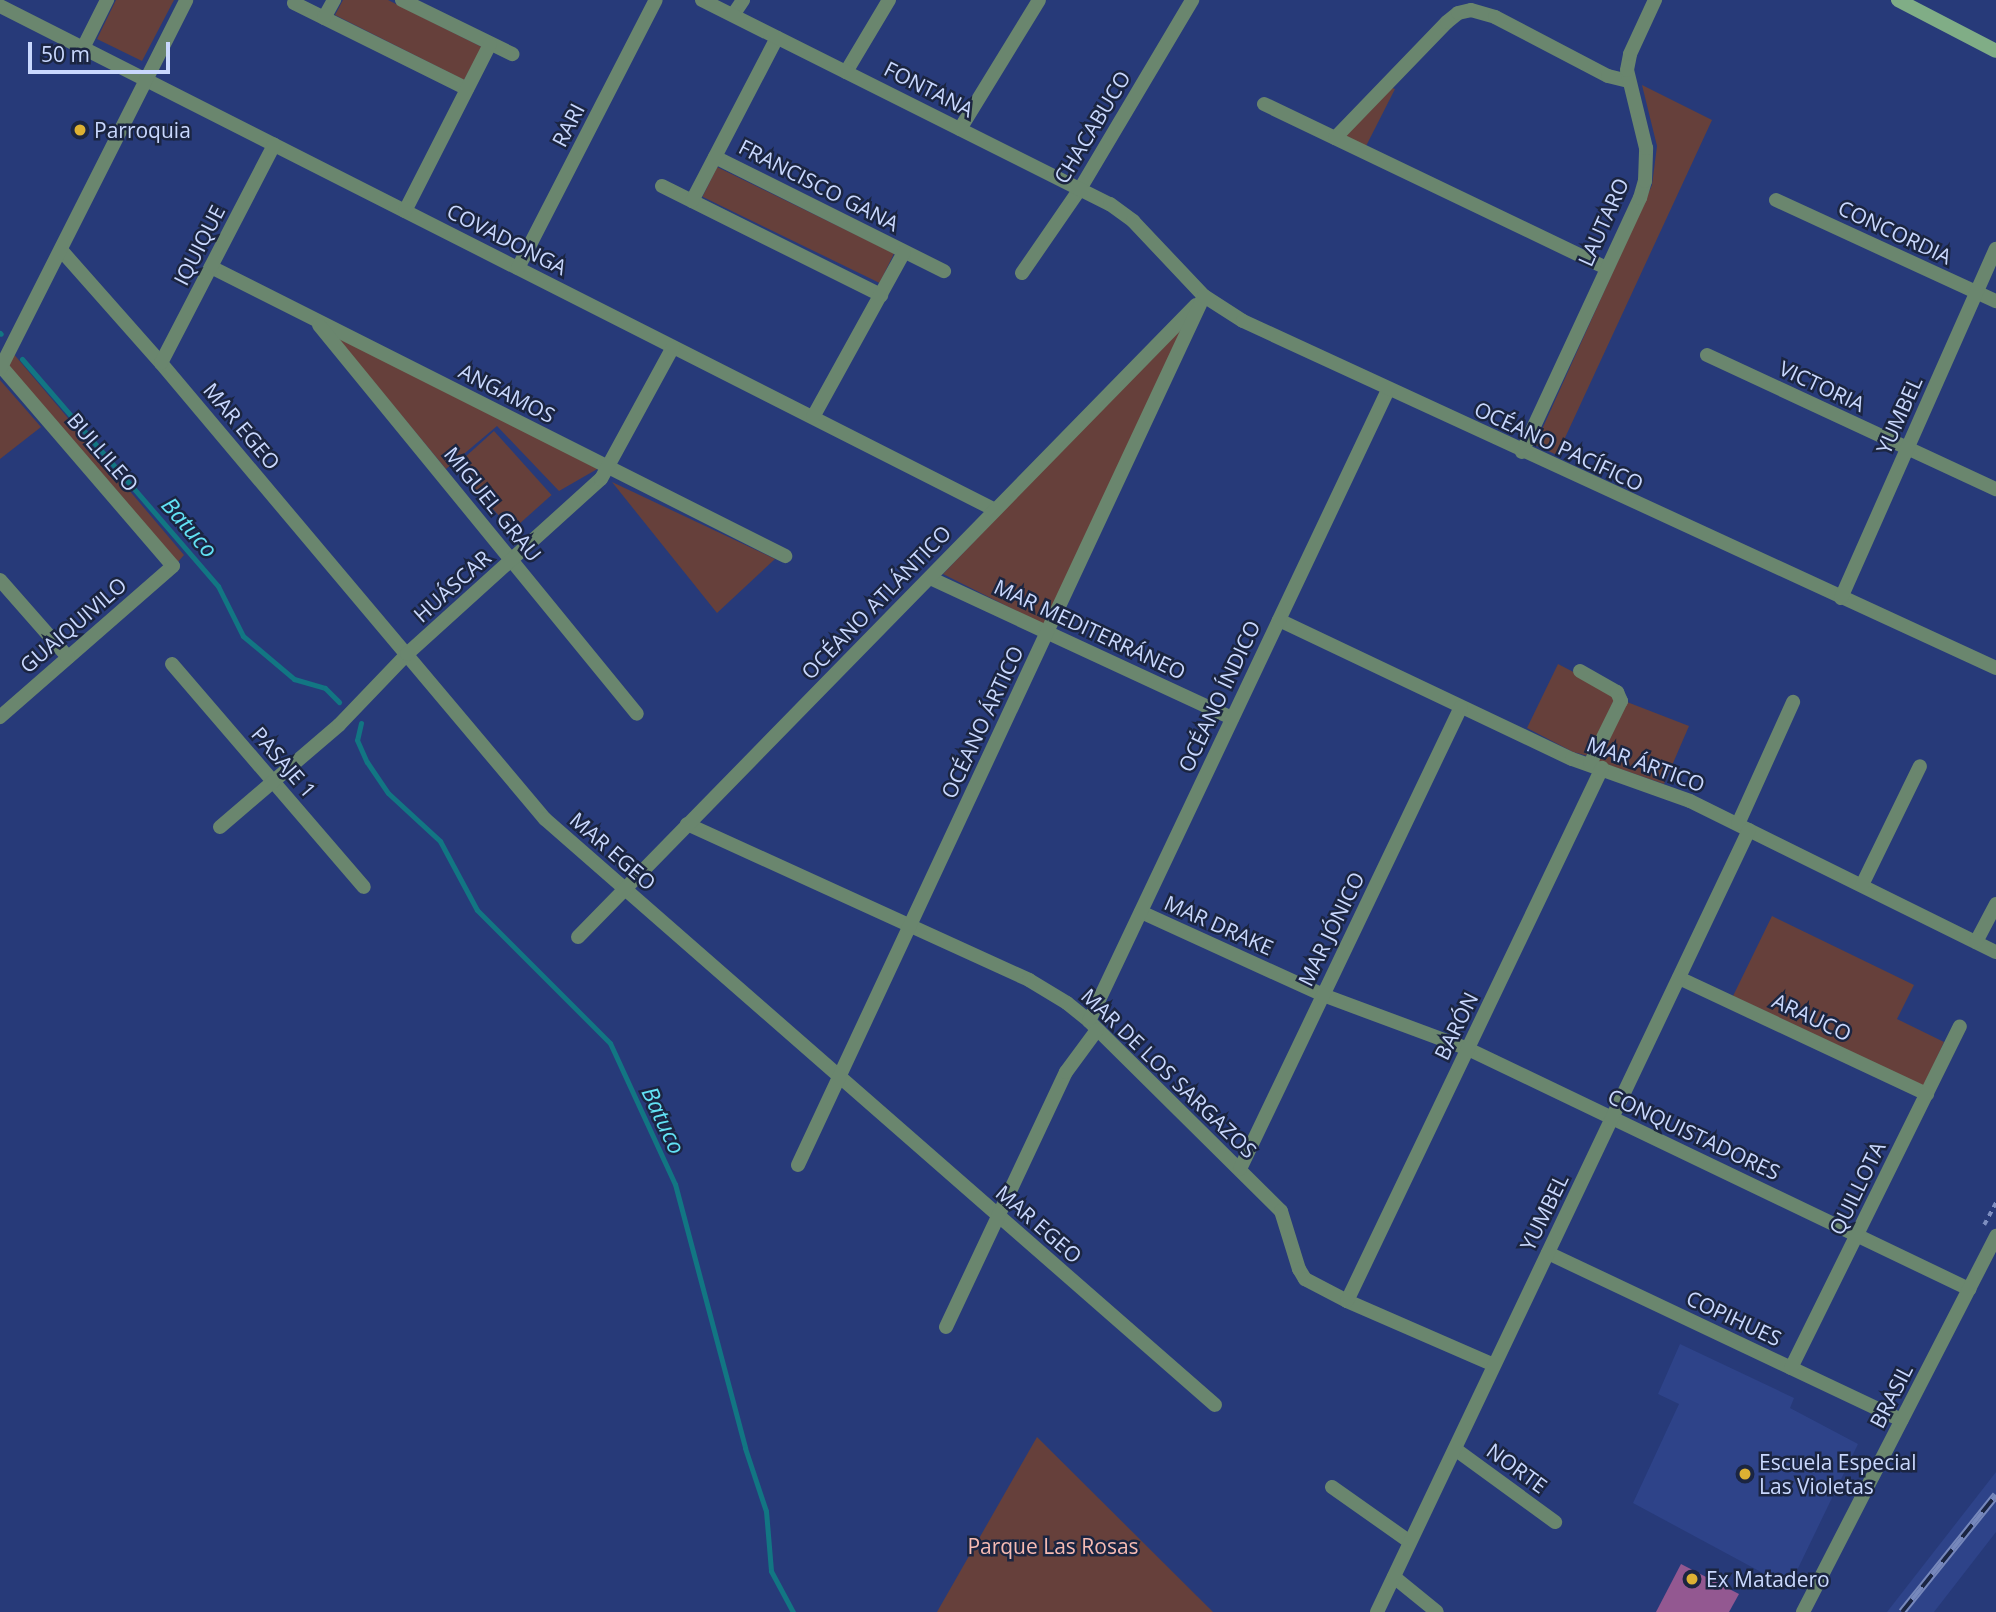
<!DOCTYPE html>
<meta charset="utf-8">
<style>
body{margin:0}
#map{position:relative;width:1996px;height:1612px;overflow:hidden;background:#273a79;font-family:"Open Sans",sans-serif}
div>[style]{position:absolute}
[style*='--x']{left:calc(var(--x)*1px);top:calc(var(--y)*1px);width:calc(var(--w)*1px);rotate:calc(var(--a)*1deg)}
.built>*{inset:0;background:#2e4389}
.green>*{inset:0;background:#66403b;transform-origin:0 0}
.stream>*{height:5px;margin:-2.5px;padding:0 2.5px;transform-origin:2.5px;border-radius:2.5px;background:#127683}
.building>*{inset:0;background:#935891}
.path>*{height:3.5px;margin-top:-1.75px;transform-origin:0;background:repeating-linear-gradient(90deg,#7d8ec0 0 5px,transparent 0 10px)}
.minor>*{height:14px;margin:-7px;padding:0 7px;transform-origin:7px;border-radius:7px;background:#6a866e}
.tertiary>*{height:14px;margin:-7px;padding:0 7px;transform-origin:7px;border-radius:7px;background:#6a866e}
.secondary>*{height:14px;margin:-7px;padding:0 7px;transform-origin:7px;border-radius:7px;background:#80ad86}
.rail>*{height:8px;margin-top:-4px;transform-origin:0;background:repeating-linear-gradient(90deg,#1b2541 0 16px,#78b 0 32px);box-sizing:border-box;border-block:2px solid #78b}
.dots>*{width:19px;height:19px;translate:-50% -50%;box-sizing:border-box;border:4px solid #1b2541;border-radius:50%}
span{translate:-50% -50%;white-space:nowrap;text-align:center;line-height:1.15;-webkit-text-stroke:5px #1b2541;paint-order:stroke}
.street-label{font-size:21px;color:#c9d8fe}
.poi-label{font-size:21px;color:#c9d8fe}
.left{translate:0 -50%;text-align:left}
.park-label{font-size:21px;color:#f6bbb3}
.water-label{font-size:23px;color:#62e2f5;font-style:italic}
.scale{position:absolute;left:28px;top:42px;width:142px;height:32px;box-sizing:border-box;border:4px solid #c9d8fe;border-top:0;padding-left:9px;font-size:21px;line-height:24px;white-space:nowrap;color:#c9d8fe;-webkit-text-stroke:5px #1b2541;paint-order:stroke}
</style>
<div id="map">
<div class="built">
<div style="clip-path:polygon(1680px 1344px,1794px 1398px,1790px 1408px,1858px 1444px,1789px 1587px,1633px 1503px,1679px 1404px,1658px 1394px)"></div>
<div style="clip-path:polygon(1996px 1472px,1996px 1532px,1934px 1612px,1887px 1612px)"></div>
</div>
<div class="green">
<div style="clip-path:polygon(116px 0,174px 0,142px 61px,97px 39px)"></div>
<div style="clip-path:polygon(343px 0,388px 0,482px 47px,464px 80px,335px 15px)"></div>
<div style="clip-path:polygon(1642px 85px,1712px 120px,1557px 455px,1535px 445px,1652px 185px,1657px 146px)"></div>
<div style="clip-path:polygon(1390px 87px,1395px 89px,1365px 148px,1341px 137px)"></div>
<div style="left:717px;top:167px;width:197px;height:33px;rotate:26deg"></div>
<div style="clip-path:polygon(1186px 320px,1044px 625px,943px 574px)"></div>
<div style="clip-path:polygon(334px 334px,599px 468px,559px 491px,497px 426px,446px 469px)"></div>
<div style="clip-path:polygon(12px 352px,184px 555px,177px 563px,6px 365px)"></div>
<div style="clip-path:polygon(0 380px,41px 427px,0 459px)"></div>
<div style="left:494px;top:431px;width:86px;height:53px;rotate:48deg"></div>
<div style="clip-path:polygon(612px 482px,775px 559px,717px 613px)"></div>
<div style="clip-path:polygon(1558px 664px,1612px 692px,1614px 700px,1588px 756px,1573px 752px,1527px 728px)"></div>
<div style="clip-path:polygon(1627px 702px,1689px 726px,1664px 784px,1597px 761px)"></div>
<div style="clip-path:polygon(1772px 916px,1914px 985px,1897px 1019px,1944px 1042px,1924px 1086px,1733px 996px)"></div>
<div style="clip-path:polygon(1037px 1437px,1213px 1612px,937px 1612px)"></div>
</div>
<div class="stream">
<div style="--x:0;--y:333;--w:1;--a:45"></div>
<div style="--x:22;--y:359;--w:300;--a:49.2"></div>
<div style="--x:218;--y:586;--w:56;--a:63.4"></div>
<div style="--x:243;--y:636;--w:67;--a:40.1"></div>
<div style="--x:294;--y:679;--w:32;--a:16"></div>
<div style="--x:325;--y:688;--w:20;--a:45"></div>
<div style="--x:361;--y:723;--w:17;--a:103"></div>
<div style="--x:357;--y:740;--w:24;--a:66"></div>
<div style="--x:367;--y:762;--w:37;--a:56"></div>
<div style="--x:388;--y:793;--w:71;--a:42.7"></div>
<div style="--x:440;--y:841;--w:78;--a:61.8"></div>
<div style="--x:477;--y:910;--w:188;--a:45"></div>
<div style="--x:610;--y:1043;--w:155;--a:65.3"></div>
<div style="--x:675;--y:1184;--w:273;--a:75.1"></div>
<div style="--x:745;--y:1448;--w:66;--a:71.6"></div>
<div style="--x:766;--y:1511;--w:60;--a:85.2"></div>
<div style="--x:771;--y:1571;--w:47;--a:61.8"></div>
</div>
<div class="building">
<div style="clip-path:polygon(1681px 1564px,1739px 1594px,1729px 1612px,1656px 1612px)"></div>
</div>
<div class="path">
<div style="--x:1984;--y:1225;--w:26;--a:-62"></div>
</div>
<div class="minor">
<div style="--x:402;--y:0;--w:123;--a:26.1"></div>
<div style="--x:294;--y:3;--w:193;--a:26.4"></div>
<div style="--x:0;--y:6;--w:1115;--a:26.86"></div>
<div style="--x:733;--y:15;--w:18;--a:-56"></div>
<div style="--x:324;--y:18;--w:21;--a:-61"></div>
<div style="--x:83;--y:48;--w:54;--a:-63.4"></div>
<div style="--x:846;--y:72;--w:84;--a:-59.2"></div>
<div style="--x:1264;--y:104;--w:379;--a:25.6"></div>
<div style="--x:960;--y:129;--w:151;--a:-58.5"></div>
<div style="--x:1335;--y:138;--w:161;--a:-46"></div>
<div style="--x:1447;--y:22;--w:14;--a:-39"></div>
<div style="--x:1458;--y:13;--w:13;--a:-13"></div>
<div style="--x:1471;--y:10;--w:25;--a:16"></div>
<div style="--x:1495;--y:17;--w:127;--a:27.6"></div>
<div style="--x:1608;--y:76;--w:21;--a:14"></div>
<div style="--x:715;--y:157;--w:256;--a:26.5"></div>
<div style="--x:662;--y:186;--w:245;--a:26.5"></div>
<div style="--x:1776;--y:200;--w:242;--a:24.7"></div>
<div style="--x:692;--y:201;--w:184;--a:-62.5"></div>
<div style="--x:405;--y:211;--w:187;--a:-63"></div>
<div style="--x:61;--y:250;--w:151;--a:48.5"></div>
<div style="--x:161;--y:363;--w:596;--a:49.9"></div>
<div style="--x:545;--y:819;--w:890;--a:41.17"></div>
<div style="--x:211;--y:267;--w:643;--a:26.72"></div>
<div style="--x:518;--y:268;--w:301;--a:-62.8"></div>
<div style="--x:1022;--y:273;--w:102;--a:-55.4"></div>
<div style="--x:1080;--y:189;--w:220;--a:-59.3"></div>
<div style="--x:319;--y:325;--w:502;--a:50.73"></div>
<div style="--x:1707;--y:355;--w:319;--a:24.9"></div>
<div style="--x:161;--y:363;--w:246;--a:-62.6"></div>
<div style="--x:0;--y:365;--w:265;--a:49.3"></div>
<div style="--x:173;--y:566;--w:230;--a:138.9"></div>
<div style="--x:0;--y:369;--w:413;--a:-63.2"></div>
<div style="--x:813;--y:417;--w:188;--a:-61.1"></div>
<div style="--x:1522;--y:452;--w:280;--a:-65.1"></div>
<div style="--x:1640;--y:198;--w:18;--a:-74"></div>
<div style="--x:1645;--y:181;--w:33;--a:-88"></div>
<div style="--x:1646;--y:148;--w:80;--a:-103.7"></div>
<div style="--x:1627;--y:70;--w:16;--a:-79"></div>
<div style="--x:1630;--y:54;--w:60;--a:-65.2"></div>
<div style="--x:930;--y:578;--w:333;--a:24.9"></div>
<div style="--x:0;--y:580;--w:103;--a:48.6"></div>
<div style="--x:1279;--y:620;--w:324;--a:25.4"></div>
<div style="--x:1572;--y:759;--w:125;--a:19.6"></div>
<div style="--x:1690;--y:801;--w:341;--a:26.3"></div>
<div style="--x:172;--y:664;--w:294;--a:49.3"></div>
<div style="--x:1580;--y:671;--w:43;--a:29.6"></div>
<div style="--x:1617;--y:692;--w:10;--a:66"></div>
<div style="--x:1621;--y:701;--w:70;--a:116.2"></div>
<div style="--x:687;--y:824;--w:376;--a:24.5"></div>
<div style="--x:1029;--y:980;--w:44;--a:31.2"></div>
<div style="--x:1067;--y:1003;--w:28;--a:39"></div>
<div style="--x:1089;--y:1021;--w:270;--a:44.7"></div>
<div style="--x:1281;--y:1211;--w:61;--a:72.8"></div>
<div style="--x:1299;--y:1269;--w:12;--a:59"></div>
<div style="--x:1305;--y:1279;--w:47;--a:27.6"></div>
<div style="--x:1347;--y:1301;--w:160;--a:23.5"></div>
<div style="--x:1738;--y:824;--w:134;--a:-65.7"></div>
<div style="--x:220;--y:827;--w:157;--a:-40.6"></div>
<div style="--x:339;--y:725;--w:98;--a:-46.2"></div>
<div style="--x:407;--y:654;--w:261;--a:-42.1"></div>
<div style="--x:601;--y:479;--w:150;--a:-61.4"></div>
<div style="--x:1862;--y:885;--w:132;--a:-64"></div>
<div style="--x:1141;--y:912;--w:200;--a:24.5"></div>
<div style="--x:1323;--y:995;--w:155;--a:20.4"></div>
<div style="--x:1468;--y:1049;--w:556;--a:25.6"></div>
<div style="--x:578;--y:937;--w:884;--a:-45.64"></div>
<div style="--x:1976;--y:942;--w:43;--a:-62.2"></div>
<div style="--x:1679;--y:978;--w:274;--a:25.1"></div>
<div style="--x:1089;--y:1021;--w:698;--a:-64.65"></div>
<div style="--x:798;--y:1165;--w:959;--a:-64.96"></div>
<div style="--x:1240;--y:1169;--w:512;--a:-64.44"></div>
<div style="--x:1548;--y:1253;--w:391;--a:25.3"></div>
<div style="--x:1347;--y:1301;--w:591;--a:-64.43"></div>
<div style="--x:946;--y:1327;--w:282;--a:-64.8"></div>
<div style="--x:1066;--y:1072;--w:52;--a:-53.6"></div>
<div style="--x:1791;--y:1368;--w:381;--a:-63.7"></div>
<div style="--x:1455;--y:1449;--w:124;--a:36.1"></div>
<div style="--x:1332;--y:1487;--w:95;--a:35.2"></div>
<div style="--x:1394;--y:1577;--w:55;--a:39.1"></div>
<div style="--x:1377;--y:1612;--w:866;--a:-64.56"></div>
<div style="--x:1803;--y:1612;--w:423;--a:-62.8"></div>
</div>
<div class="tertiary">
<div style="--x:702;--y:0;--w:456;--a:26.6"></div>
<div style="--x:1110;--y:204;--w:29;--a:36"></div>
<div style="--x:1133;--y:221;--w:103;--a:46.6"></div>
<div style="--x:1204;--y:296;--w:46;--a:32.7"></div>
<div style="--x:1243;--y:321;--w:829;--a:24.74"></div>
<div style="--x:1841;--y:598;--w:382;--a:-66.1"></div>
</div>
<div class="secondary">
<div style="--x:1898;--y:0;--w:110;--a:27.5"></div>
</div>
<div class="rail">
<div style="--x:1902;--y:1612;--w:150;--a:-51.2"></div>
</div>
<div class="dots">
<div style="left:80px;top:130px;background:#ddb133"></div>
<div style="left:1745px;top:1474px;background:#ddb133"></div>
<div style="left:1692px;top:1579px;background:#ddb133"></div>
</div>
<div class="street-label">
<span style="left:929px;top:89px;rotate:27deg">FONTANA</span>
<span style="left:568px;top:125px;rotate:-63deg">RARI</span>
<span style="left:1092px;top:127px;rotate:-59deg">CHACABUCO</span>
<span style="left:819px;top:185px;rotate:27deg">FRANCISCO GANA</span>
<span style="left:1603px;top:222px;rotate:-66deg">LAUTARO</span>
<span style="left:1895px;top:232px;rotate:25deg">CONCORDIA</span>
<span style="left:507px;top:239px;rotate:27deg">COVADONGA</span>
<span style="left:199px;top:245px;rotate:-63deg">IQUIQUE</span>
<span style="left:1822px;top:386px;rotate:25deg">VICTORIA</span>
<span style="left:507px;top:393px;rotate:27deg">ANGAMOS</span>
<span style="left:1899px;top:415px;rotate:-66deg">YUMBEL</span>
<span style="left:242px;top:426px;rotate:50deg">MAR EGEO</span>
<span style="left:1559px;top:446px;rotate:25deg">OCÉANO PACÍFICO</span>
<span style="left:103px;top:452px;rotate:49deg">BULLILEO</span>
<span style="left:493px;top:504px;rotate:51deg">MIGUEL GRAU</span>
<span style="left:452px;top:586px;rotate:-42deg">HUÁSCAR</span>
<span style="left:876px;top:602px;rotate:-46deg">OCÉANO ATLÁNTICO</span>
<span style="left:73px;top:625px;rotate:-41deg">GUAIQUIVILO</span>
<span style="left:1090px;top:629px;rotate:25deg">MAR MEDITERRÁNEO</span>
<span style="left:1219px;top:696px;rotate:-65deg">OCÉANO ÍNDICO</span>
<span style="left:982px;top:722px;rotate:-65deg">OCÉANO ÁRTICO</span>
<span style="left:284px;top:762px;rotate:49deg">PASAJE 1</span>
<span style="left:1646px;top:764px;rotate:20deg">MAR ÁRTICO</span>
<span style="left:613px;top:851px;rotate:41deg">MAR EGEO</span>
<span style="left:1219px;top:925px;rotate:24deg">MAR DRAKE</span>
<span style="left:1331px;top:929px;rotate:-64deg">MAR JÓNICO</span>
<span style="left:1812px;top:1017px;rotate:25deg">ARAUCO</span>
<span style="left:1456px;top:1026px;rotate:-64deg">BARÓN</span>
<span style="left:1169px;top:1073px;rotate:44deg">MAR DE LOS SARGAZOS</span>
<span style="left:1694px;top:1134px;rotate:25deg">CONQUISTADORES</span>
<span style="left:1857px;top:1188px;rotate:-64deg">QUILLOTA</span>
<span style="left:1544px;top:1212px;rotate:-64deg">YUMBEL</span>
<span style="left:1039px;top:1224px;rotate:41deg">MAR EGEO</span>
<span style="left:1734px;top:1318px;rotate:25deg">COPIHUES</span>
<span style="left:1891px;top:1396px;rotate:-63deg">BRASIL</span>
<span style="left:1517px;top:1468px;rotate:36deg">NORTE</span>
</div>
<div class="poi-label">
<span class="left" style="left:94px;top:130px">Parroquia</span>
<span class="left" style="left:1759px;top:1474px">Escuela Especial<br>Las Violetas</span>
<span class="left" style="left:1706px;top:1579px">Ex Matadero</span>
</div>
<div class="park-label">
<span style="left:1053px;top:1546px">Parque Las Rosas</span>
</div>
<div class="water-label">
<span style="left:190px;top:527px;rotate:49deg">Batuco</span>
<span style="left:664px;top:1120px;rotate:65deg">Batuco</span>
</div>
<div class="scale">50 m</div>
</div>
